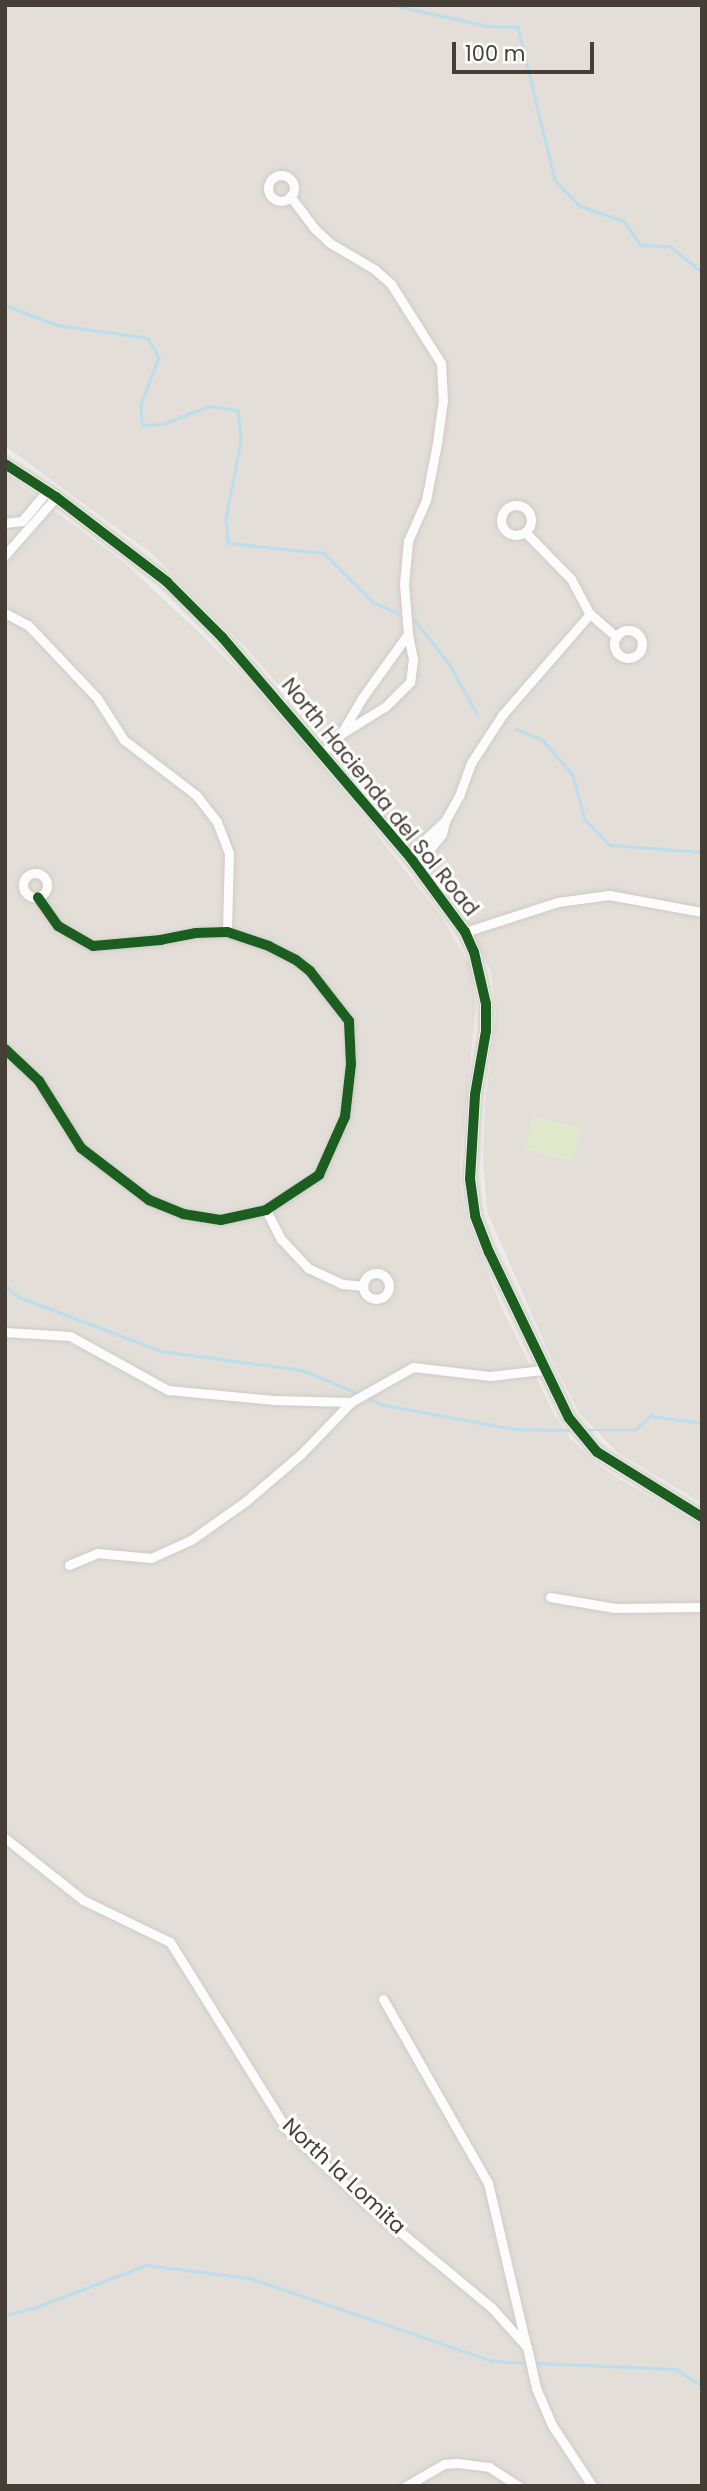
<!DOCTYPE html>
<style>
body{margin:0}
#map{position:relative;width:707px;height:2491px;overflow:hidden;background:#f0edea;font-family:Poppins,sans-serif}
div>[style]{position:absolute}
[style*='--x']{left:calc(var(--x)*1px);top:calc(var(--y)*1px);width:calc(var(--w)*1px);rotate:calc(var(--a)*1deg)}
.residential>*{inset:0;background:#e3ded7}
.green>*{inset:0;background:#e0e9cb;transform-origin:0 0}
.stream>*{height:2.5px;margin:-1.25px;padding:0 1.25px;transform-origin:1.25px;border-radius:1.25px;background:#bcdeec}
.roads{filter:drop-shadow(0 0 2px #cecbc7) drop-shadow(0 0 2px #cecbc7)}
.street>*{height:9px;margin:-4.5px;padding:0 4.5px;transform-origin:4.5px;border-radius:4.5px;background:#fdfcfc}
.street>.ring{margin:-4.5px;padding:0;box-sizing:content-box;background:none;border:9px solid #fdfcfc;border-radius:50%}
.secondary>*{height:12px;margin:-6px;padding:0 6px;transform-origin:6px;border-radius:6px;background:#f6f3ef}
.cycleway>*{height:10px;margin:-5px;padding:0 5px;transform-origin:5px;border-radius:5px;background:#1b5e20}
span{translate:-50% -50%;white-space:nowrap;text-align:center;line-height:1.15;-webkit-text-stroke:6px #fff;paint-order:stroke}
.street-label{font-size:21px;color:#453e36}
.frame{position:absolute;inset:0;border:7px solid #453e36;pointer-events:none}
.scale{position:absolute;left:452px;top:42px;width:142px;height:32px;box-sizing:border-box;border:4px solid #453e36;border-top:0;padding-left:9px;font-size:21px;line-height:24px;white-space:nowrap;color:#453e36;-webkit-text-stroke:5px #fff;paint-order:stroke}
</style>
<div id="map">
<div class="residential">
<div style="clip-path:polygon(5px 5px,702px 5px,702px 1503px,617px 1452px,579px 1413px,552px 1360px,487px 1212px,483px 1162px,485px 1105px,496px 1015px,491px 972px,459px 906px,335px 750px,247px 649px,152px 554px,5px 446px)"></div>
<div style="clip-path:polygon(5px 474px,125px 563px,202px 635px,267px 701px,327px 772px,442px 917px,470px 966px,476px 1006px,460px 1164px,461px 1188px,467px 1221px,501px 1306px,553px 1412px,570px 1438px,594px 1462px,621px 1480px,702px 1526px,702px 2486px,5px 2486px)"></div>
</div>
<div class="green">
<div style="left:533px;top:1116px;width:49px;height:34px;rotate:14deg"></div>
</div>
<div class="stream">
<div style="--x:393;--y:5;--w:96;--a:12.6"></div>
<div style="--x:487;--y:26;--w:31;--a:2"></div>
<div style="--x:518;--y:27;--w:157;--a:76.4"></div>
<div style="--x:555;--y:180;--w:36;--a:46"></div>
<div style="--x:580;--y:206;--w:46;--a:18.8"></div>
<div style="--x:624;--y:221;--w:29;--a:55"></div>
<div style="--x:641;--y:245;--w:29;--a:2"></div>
<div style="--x:670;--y:246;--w:41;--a:39.1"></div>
<div style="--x:5;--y:305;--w:56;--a:21"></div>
<div style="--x:57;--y:325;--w:92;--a:8.1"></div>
<div style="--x:148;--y:338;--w:22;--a:60"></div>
<div style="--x:159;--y:357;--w:51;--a:110.6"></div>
<div style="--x:141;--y:405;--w:20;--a:87"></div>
<div style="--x:142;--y:425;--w:21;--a:-3"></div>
<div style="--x:163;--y:424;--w:49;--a:-21.4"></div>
<div style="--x:209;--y:406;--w:29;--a:8"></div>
<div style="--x:238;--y:410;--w:31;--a:84"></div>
<div style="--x:241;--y:441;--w:79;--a:100.9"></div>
<div style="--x:226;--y:519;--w:24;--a:85"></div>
<div style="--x:228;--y:543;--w:97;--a:5.9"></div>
<div style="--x:324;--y:553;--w:71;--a:45"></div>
<div style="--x:374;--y:603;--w:26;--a:23"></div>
<div style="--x:414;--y:619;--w:58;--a:52"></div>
<div style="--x:450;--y:665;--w:56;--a:61.1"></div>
<div style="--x:516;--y:729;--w:29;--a:22"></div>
<div style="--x:543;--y:740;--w:46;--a:49.4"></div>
<div style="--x:573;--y:775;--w:47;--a:75.1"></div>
<div style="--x:585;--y:820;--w:35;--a:45"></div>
<div style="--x:610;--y:845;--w:92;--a:4.4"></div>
<div style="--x:5;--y:1285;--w:18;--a:41"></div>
<div style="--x:19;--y:1297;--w:152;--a:20.8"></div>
<div style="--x:161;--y:1351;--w:142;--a:7.7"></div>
<div style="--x:302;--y:1370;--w:63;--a:22.5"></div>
<div style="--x:366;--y:1397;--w:20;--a:24"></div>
<div style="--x:384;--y:1405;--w:131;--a:10.5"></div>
<div style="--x:513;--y:1429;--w:55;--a:1"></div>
<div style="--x:589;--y:1430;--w:46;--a:0"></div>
<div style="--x:635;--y:1430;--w:21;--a:-43"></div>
<div style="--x:650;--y:1416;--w:52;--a:7.7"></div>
<div style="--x:5;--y:2315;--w:33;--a:-14"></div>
<div style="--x:37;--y:2307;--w:117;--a:-21.1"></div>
<div style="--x:146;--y:2265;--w:105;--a:7.1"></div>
<div style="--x:250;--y:2278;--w:257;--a:18.9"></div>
<div style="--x:493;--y:2361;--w:183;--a:2.5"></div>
<div style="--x:676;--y:2369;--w:31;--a:33"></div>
</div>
<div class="roads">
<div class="street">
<div class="ring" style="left:268px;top:175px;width:17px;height:17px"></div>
<div style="--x:290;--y:196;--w:41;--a:52.9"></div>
<div style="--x:315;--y:229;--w:21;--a:43"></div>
<div style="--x:330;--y:243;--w:51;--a:30.6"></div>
<div style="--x:374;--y:269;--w:23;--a:41"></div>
<div style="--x:391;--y:284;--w:93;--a:57.7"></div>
<div style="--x:441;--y:363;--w:37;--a:87"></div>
<div style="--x:443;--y:400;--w:43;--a:97.9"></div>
<div style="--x:437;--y:443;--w:58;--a:100.9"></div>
<div style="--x:426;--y:500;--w:45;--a:113.7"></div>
<div style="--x:408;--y:541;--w:43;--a:95.3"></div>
<div style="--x:404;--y:584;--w:50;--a:85.4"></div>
<div class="ring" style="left:501px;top:505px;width:21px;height:21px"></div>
<div style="--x:5;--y:523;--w:17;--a:-7"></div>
<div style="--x:22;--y:521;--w:39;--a:-50"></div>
<div style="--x:525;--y:532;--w:66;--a:45.6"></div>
<div style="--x:571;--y:579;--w:40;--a:62"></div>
<div style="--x:590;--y:614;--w:35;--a:41"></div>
<div style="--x:5;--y:555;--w:77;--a:-48.7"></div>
<div style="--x:5;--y:613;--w:26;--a:28"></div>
<div style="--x:28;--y:625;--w:100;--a:46.6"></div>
<div style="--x:97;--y:698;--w:50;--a:57.3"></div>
<div style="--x:124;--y:740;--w:91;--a:37.4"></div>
<div style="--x:196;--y:795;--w:34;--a:52"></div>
<div style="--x:217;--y:822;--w:33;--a:69"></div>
<div style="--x:229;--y:853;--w:79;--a:91.5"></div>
<div class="ring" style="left:614px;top:630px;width:19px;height:19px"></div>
<div style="--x:408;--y:634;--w:25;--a:79"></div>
<div style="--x:413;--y:659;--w:23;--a:97"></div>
<div style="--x:410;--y:682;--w:34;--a:135"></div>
<div style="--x:386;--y:706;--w:53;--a:148.1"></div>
<div style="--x:341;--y:734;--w:42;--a:-59.7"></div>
<div style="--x:362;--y:698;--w:79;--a:-54.3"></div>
<div style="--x:323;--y:753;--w:26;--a:-47"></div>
<div style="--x:408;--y:855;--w:50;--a:-42.6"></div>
<div style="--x:416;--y:866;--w:41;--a:-50.9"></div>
<div style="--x:442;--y:834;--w:13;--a:-77"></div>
<div style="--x:445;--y:821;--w:29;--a:-61"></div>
<div style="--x:459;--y:796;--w:35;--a:-70"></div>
<div style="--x:471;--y:763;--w:59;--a:-56.9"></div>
<div style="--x:503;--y:714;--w:133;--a:-49"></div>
<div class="ring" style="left:23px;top:873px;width:15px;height:15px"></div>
<div style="--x:465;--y:932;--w:98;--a:-17.9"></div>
<div style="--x:558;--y:902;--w:51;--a:-7.8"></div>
<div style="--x:609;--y:895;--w:95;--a:10.4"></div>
<div style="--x:5;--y:1049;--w:47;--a:43.3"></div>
<div style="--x:39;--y:1081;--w:79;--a:57.9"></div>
<div style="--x:81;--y:1148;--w:86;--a:37.4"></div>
<div style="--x:149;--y:1200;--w:37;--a:22"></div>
<div style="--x:183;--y:1214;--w:38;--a:9"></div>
<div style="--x:221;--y:1220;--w:46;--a:-12.5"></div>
<div style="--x:266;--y:1210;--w:64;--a:-33.4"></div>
<div style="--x:319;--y:1175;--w:64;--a:-65.9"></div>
<div style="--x:345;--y:1117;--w:53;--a:-83.5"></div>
<div style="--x:351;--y:1064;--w:43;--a:-92.7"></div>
<div style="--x:349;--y:1021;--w:63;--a:-128"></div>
<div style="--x:310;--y:971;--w:18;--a:-142"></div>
<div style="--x:296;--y:960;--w:30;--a:-153"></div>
<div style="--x:269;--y:946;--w:44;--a:-161.6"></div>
<div style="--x:227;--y:932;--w:31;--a:178"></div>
<div style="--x:196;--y:933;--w:36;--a:169"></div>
<div style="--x:161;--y:940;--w:68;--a:175"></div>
<div style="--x:93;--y:946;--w:40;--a:-150.3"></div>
<div style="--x:58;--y:926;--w:35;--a:-125"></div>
<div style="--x:266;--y:1210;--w:33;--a:63"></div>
<div style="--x:281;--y:1239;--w:40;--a:47"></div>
<div style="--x:308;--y:1268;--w:38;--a:25"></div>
<div style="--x:343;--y:1284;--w:20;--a:6"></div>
<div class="ring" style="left:363px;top:1273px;width:17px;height:17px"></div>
<div style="--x:5;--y:1332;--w:65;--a:3.5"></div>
<div style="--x:70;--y:1336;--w:112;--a:28.9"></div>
<div style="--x:168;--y:1390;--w:105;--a:5.4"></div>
<div style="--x:273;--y:1400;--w:78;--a:1.5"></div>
<div style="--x:351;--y:1402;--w:71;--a:-29.4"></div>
<div style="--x:413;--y:1367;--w:78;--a:6.7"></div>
<div style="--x:490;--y:1376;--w:53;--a:-6.5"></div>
<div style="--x:69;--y:1565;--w:30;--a:-23"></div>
<div style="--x:97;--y:1553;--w:54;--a:5.3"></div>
<div style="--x:151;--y:1558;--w:44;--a:-24.2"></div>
<div style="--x:191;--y:1540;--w:67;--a:-35.3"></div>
<div style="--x:246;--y:1501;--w:72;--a:-40.5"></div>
<div style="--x:301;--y:1454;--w:72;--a:-46.1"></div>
<div style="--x:550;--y:1597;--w:66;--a:9.6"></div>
<div style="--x:615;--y:1608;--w:87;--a:-0.7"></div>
<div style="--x:5;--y:1838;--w:100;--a:38.5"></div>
<div style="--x:83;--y:1900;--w:97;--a:25.8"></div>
<div style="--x:170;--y:1942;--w:218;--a:58.1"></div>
<div style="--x:285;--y:2127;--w:106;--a:43.5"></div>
<div style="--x:362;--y:2200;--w:169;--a:39.7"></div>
<div style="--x:492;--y:2308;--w:52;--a:48.1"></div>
<div style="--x:527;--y:2347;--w:42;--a:77.6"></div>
<div style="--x:536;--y:2388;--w:40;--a:66.6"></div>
<div style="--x:552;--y:2425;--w:73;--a:56.7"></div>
<div style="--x:383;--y:1999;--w:212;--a:60.3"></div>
<div style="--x:488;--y:2183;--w:166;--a:76.8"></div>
<div style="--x:406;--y:2486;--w:44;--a:-30.1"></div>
<div style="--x:444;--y:2464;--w:13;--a:-4"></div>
<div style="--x:457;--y:2463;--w:32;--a:7"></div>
<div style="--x:489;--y:2467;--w:35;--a:33"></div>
</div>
<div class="secondary">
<div style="--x:5;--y:464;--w:61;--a:32.9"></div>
<div style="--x:56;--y:497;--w:140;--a:37.4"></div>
<div style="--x:167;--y:582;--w:78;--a:45"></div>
<div style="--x:222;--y:637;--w:289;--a:49.5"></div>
<div style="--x:410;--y:857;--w:93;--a:53.7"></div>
<div style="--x:465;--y:932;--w:22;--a:66"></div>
<div style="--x:474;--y:952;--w:53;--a:77"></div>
<div style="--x:486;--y:1004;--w:27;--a:90"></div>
<div style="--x:486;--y:1031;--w:65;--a:99.8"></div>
<div style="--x:475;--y:1095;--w:84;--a:93.4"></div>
<div style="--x:470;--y:1179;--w:37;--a:82"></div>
<div style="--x:475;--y:1216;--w:39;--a:69"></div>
<div style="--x:489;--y:1252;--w:184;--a:64.3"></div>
<div style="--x:569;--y:1418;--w:44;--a:50.5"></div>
<div style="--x:597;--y:1452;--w:123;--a:31.8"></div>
</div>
</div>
<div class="cycleway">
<div style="--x:5;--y:464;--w:61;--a:32.9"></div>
<div style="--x:56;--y:497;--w:140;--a:37.4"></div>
<div style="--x:167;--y:582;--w:78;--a:45"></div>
<div style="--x:222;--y:637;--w:289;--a:49.5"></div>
<div style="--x:410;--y:857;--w:93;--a:53.7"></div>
<div style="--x:465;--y:932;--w:22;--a:66"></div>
<div style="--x:474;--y:952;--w:53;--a:77"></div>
<div style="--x:486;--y:1004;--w:27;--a:90"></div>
<div style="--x:486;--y:1031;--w:65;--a:99.8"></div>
<div style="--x:475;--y:1095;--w:84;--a:93.4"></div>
<div style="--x:470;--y:1179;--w:37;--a:82"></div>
<div style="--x:475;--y:1216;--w:39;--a:69"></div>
<div style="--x:489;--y:1252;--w:184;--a:64.3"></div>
<div style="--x:569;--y:1418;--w:44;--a:50.5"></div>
<div style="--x:597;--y:1452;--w:123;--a:31.8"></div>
<div style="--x:5;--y:1049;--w:47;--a:43.3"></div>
<div style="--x:39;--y:1081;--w:79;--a:57.9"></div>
<div style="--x:81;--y:1148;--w:86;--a:37.4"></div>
<div style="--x:149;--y:1200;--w:37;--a:22"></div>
<div style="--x:183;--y:1214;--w:38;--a:9"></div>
<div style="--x:221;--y:1220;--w:46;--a:-12.5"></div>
<div style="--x:266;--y:1210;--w:64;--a:-33.4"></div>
<div style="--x:319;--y:1175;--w:64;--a:-65.9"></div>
<div style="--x:345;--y:1117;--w:53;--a:-83.5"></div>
<div style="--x:351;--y:1064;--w:43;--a:-92.7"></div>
<div style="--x:349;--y:1021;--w:63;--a:-128"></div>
<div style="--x:310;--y:971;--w:18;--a:-142"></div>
<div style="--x:296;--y:960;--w:30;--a:-153"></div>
<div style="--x:269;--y:946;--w:44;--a:-161.6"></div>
<div style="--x:227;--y:932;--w:31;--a:178"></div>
<div style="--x:196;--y:933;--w:36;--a:169"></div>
<div style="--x:161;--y:940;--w:68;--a:175"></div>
<div style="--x:93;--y:946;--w:40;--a:-150.3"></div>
<div style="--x:58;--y:926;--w:35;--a:-125"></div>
</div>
<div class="street-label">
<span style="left:380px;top:797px;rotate:51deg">North Hacienda del Sol Road</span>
<span style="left:344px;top:2176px;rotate:43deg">North la Lomita</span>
</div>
<div class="frame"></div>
<div class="scale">100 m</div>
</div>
